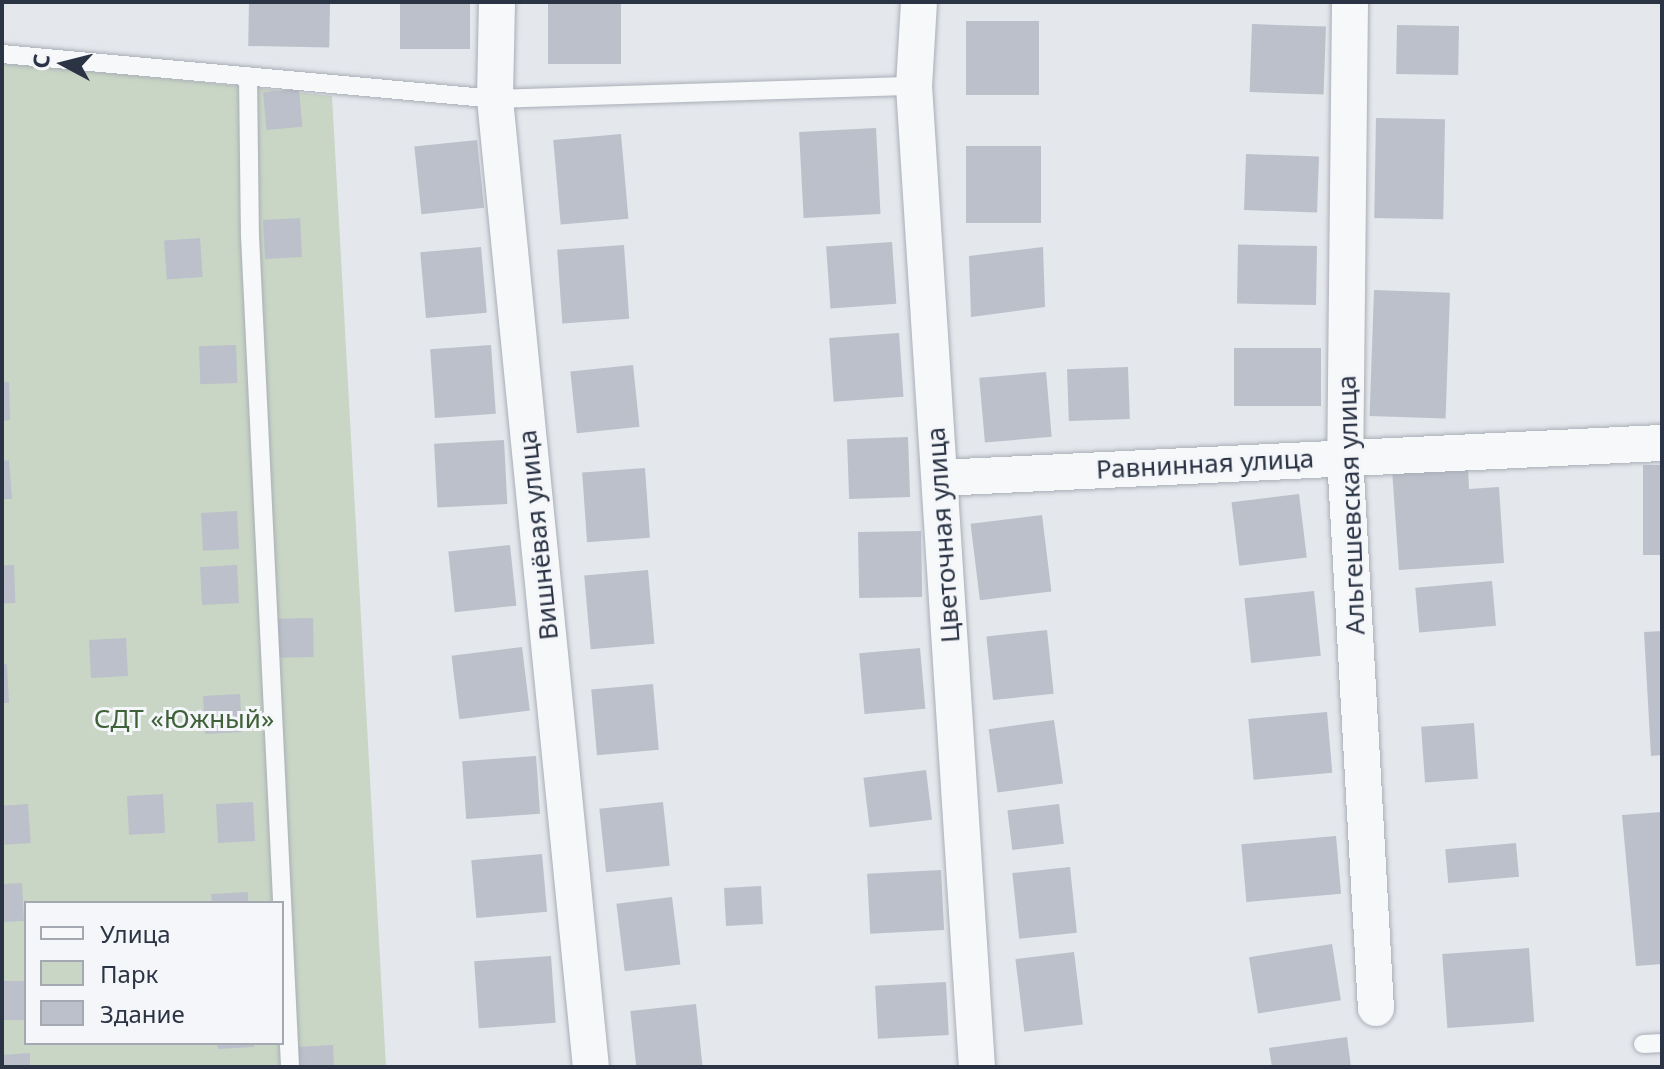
<!DOCTYPE html>
<meta charset="utf-8">
<style>
body{margin:0}
#map{position:relative;width:1664px;height:1069px;overflow:hidden;background:#e4e7ec;font-family:"Noto Sans",sans-serif}
div>[style]{position:absolute}
[style*='--x']{left:calc(var(--x)*1px);top:calc(var(--y)*1px);width:calc(var(--w)*1px);rotate:calc(var(--a)*1deg)}
.green>*{inset:0;background:#c9d6c5}
.building>*{inset:0;background:#bbc0ca;transform-origin:0 0}
.roads{filter:drop-shadow(0 0 2px #a9aeb7) drop-shadow(0 0 2px #a9aeb7)}
.service>*{height:18px;margin:-9px;padding:0 9px;transform-origin:9px;border-radius:9px;background:#f7f8fa}
.minor>*{height:36px;margin:-18px;padding:0 18px;transform-origin:18px;border-radius:18px;background:#f7f8fa}
span{translate:-50% -50%;white-space:nowrap;text-align:center;line-height:1.15;-webkit-text-stroke:6px #f4f6f9;paint-order:stroke}
.street-label{font-size:26px;color:#2b3445}
.park-label{font-size:26px;color:#3f6138}
.frame{position:absolute;inset:0;border:4px solid #2b3445;pointer-events:none}
.legend{position:absolute;left:24px;top:901px;width:260px;height:144px;box-sizing:border-box;background:#f4f6f9;border:2px solid #a4a8b1;margin:0;padding:10px 14px;list-style:none;font-size:24px;color:#2b3445}
.legend li{display:flex;align-items:center;gap:16px;height:40px}
.legend b{width:40px;border:2px solid #a4a8b1}
.north{position:absolute;left:24px;top:24px;width:80px;height:80px;-webkit-text-stroke:6px #f4f6f9;paint-order:stroke;rotate:277deg;font-size:22px;font-weight:700;line-height:32px;text-align:center;color:#2b3445}
.north::after{content:'';display:block;margin:auto;width:28px;height:36px;background:#2b3445;clip-path:polygon(50% 0,100% 100%,50% 72%,0 100%)}
</style>
<div id="map">
<div class="green">
<div style="clip-path:polygon(evenodd,2px 61px,332px 96px,386px 1067px,2px 1067px,2px 61px,26px 903px,282px 903px,282px 1043px,26px 1043px,26px 903px)"></div>
</div>
<div class="building">
<div style="left:249px;top:2px;width:81px;height:44px;rotate:1deg"></div>
<div style="left:400px;top:2px;width:70px;height:47px"></div>
<div style="left:548px;top:2px;width:73px;height:62px"></div>
<div style="left:966px;top:21px;width:73px;height:74px"></div>
<div style="left:1252px;top:24px;width:74px;height:68px;rotate:2deg"></div>
<div style="left:1397px;top:25px;width:62px;height:49px;rotate:1deg"></div>
<div style="left:299px;top:89px;width:38px;height:36px;rotate:85deg"></div>
<div style="left:1376px;top:118px;width:69px;height:100px;rotate:1deg"></div>
<div style="left:876px;top:128px;width:86px;height:77px;rotate:87deg"></div>
<div style="left:621px;top:134px;width:85px;height:68px;rotate:85deg"></div>
<div style="left:477px;top:140px;width:68px;height:63px;rotate:84deg"></div>
<div style="left:1041px;top:146px;width:77px;height:75px;rotate:90deg"></div>
<div style="left:1246px;top:154px;width:73px;height:56px;rotate:2deg"></div>
<div style="left:300px;top:218px;width:39px;height:37px;rotate:87deg"></div>
<div style="left:200px;top:238px;width:39px;height:36px;rotate:86deg"></div>
<div style="left:892px;top:242px;width:62px;height:66px;rotate:86deg"></div>
<div style="left:624px;top:245px;width:74px;height:67px;rotate:86deg"></div>
<div style="left:1317px;top:246px;width:59px;height:79px;rotate:91deg"></div>
<div style="left:481px;top:247px;width:66px;height:61px;rotate:85deg"></div>
<div style="clip-path:polygon(1043px 247px,1045px 307px,971px 317px,969px 256px)"></div>
<div style="left:1374px;top:290px;width:76px;height:126px;rotate:2deg"></div>
<div style="left:899px;top:333px;width:64px;height:70px;rotate:86deg"></div>
<div style="left:236px;top:345px;width:38px;height:37px;rotate:88deg"></div>
<div style="left:491px;top:345px;width:69px;height:61px;rotate:86deg"></div>
<div style="left:1234px;top:348px;width:87px;height:58px"></div>
<div style="left:633px;top:365px;width:62px;height:63px;rotate:84deg"></div>
<div style="left:1128px;top:367px;width:52px;height:61px;rotate:88deg"></div>
<div style="left:1046px;top:372px;width:65px;height:67px;rotate:85deg"></div>
<div style="clip-path:polygon(2px 382px,9px 382px,10px 420px,2px 421px)"></div>
<div style="left:908px;top:437px;width:60px;height:61px;rotate:88deg"></div>
<div style="left:504px;top:440px;width:64px;height:70px;rotate:87deg"></div>
<div style="clip-path:polygon(9px 460px,12px 499px,2px 499px,2px 461px)"></div>
<div style="clip-path:polygon(1468px 465px,1469px 489px,1499px 487px,1504px 563px,1399px 570px,1392px 469px)"></div>
<div style="left:1643px;top:465px;width:19px;height:90px"></div>
<div style="left:645px;top:468px;width:70px;height:63px;rotate:86deg"></div>
<div style="left:1299px;top:494px;width:64px;height:68px;rotate:83deg"></div>
<div style="left:237px;top:511px;width:38px;height:36px;rotate:87deg"></div>
<div style="left:1042px;top:515px;width:77px;height:72px;rotate:83deg"></div>
<div style="left:921px;top:531px;width:66px;height:63px;rotate:89deg"></div>
<div style="left:510px;top:545px;width:61px;height:62px;rotate:84deg"></div>
<div style="left:14px;top:565px;width:38px;height:12px;rotate:88deg"></div>
<div style="left:237px;top:565px;width:38px;height:37px;rotate:87deg"></div>
<div style="left:648px;top:570px;width:74px;height:64px;rotate:85deg"></div>
<div style="left:1492px;top:581px;width:45px;height:77px;rotate:85deg"></div>
<div style="left:1314px;top:591px;width:65px;height:70px;rotate:84deg"></div>
<div style="left:313px;top:618px;width:39px;height:37px;rotate:89deg"></div>
<div style="left:1047px;top:630px;width:64px;height:61px;rotate:84deg"></div>
<div style="clip-path:polygon(1662px 631px,1662px 755px,1651px 756px,1644px 632px)"></div>
<div style="left:126px;top:638px;width:38px;height:37px;rotate:87deg"></div>
<div style="left:522px;top:647px;width:64px;height:71px;rotate:83deg"></div>
<div style="left:920px;top:648px;width:61px;height:61px;rotate:85deg"></div>
<div style="clip-path:polygon(7px 664px,9px 703px,2px 703px,2px 665px)"></div>
<div style="left:653px;top:684px;width:66px;height:62px;rotate:85deg"></div>
<div style="left:240px;top:694px;width:38px;height:37px;rotate:87deg"></div>
<div style="left:1327px;top:712px;width:61px;height:79px;rotate:85deg"></div>
<div style="left:1054px;top:720px;width:64px;height:66px;rotate:82deg"></div>
<div style="left:1474px;top:723px;width:56px;height:53px;rotate:86deg"></div>
<div style="left:536px;top:756px;width:58px;height:74px;rotate:86deg"></div>
<div style="left:926px;top:770px;width:50px;height:63px;rotate:83deg"></div>
<div style="left:163px;top:794px;width:39px;height:36px;rotate:87deg"></div>
<div style="left:253px;top:802px;width:39px;height:37px;rotate:87deg"></div>
<div style="left:663px;top:802px;width:64px;height:64px;rotate:84deg"></div>
<div style="left:28px;top:804px;width:39px;height:26px;rotate:86deg"></div>
<div style="left:1059px;top:804px;width:40px;height:52px;rotate:83deg"></div>
<div style="clip-path:polygon(1662px 812px,1662px 964px,1636px 966px,1622px 815px)"></div>
<div style="left:1336px;top:836px;width:58px;height:95px;rotate:85deg"></div>
<div style="left:1516px;top:843px;width:34px;height:71px;rotate:85deg"></div>
<div style="left:542px;top:854px;width:58px;height:71px;rotate:85deg"></div>
<div style="left:1070px;top:867px;width:66px;height:58px;rotate:84deg"></div>
<div style="left:941px;top:870px;width:60px;height:74px;rotate:87deg"></div>
<div style="left:22px;top:883px;width:38px;height:20px;rotate:87deg"></div>
<div style="left:761px;top:886px;width:38px;height:37px;rotate:87deg"></div>
<div style="clip-path:polygon(248px 892px,248px 903px,212px 903px,211px 894px)"></div>
<div style="left:672px;top:897px;width:68px;height:56px;rotate:83deg"></div>
<div style="left:1332px;top:944px;width:57px;height:84px;rotate:81deg"></div>
<div style="left:1529px;top:948px;width:74px;height:87px;rotate:86deg"></div>
<div style="left:1074px;top:952px;width:73px;height:59px;rotate:83deg"></div>
<div style="left:551px;top:956px;width:67px;height:77px;rotate:86deg"></div>
<div style="left:26px;top:981px;width:39px;height:24px;rotate:90deg"></div>
<div style="left:946px;top:982px;width:53px;height:71px;rotate:87deg"></div>
<div style="left:696px;top:1004px;width:63px;height:66px;rotate:84deg"></div>
<div style="clip-path:polygon(1347px 1037px,1351px 1067px,1272px 1067px,1269px 1048px)"></div>
<div style="clip-path:polygon(217px 1043px,254px 1043px,254px 1047px,218px 1049px)"></div>
<div style="left:333px;top:1045px;width:22px;height:37px;rotate:87deg"></div>
<div style="clip-path:polygon(30px 1053px,30px 1067px,2px 1067px,2px 1055px)"></div>
</div>
<div class="roads">
<div class="service">
<div style="--x:2;--y:54;--w:495;--a:5.2"></div>
<div style="--x:495;--y:99;--w:419;--a:-1.8"></div>
<div style="--x:248;--y:76;--w:160;--a:89.3"></div>
<div style="--x:250;--y:236;--w:832;--a:87.24"></div>
<div style="--x:1643;--y:1044;--w:19;--a:-3"></div>
</div>
<div class="minor">
<div style="--x:497;--y:2;--w:97;--a:91.2"></div>
<div style="--x:495;--y:99;--w:973;--a:84.34"></div>
<div style="--x:919;--y:2;--w:84;--a:93.4"></div>
<div style="--x:914;--y:86;--w:983;--a:86.33"></div>
<div style="--x:1350;--y:2;--w:454;--a:90.6"></div>
<div style="--x:1345;--y:456;--w:553;--a:86.79"></div>
<div style="--x:940;--y:478;--w:723;--a:-2.78"></div>
</div>
</div>
<div class="street-label">
<span style="left:1205px;top:464px;rotate:-3deg">Равнинная улица</span>
<span style="left:1351px;top:505px;rotate:-92deg">Альгешевская улица</span>
<span style="left:538px;top:535px;rotate:-96deg">Вишнёвая улица</span>
<span style="left:943px;top:535px;rotate:-94deg">Цветочная улица</span>
</div>
<div class="park-label">
<span style="left:184px;top:719px">СДТ «Южный»</span>
</div>
<div class="frame"></div>
<ul class="legend">
<li><b style="height:10px;background:#f7f8fa"></b>Улица</li>
<li><b style="height:22px;background:#c9d6c5"></b>Парк</li>
<li><b style="height:22px;background:#bbc0ca"></b>Здание</li>
</ul>
<div class="north">С</div>
</div>
